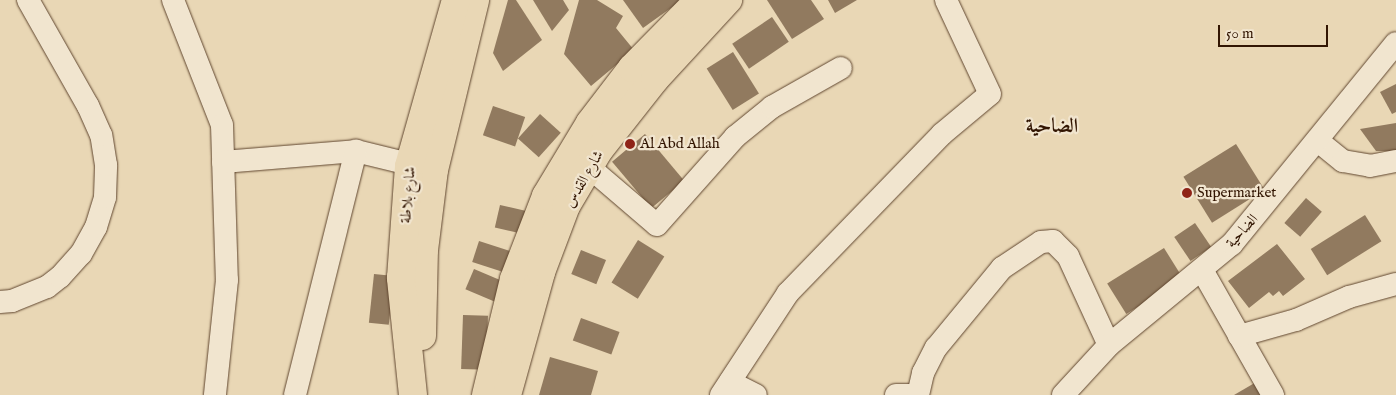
<!DOCTYPE html>
<meta charset="utf-8">
<style>
body{margin:0}
#map{position:relative;width:1396px;height:395px;overflow:hidden;background:#e9d7b5;font-family:"IM FELL English",Amiri,serif}
div>[style]{position:absolute}
[style*='--x']{left:calc(var(--x)*1px);top:calc(var(--y)*1px);width:calc(var(--w)*1px);rotate:calc(var(--a)*1deg)}
.building>*{inset:0;background:#917a5f;transform-origin:0 0}
.roads{filter:drop-shadow(0 0 1px #60462f) drop-shadow(0 0 1px #60462f)}
.minor>*{height:22px;margin:-11px;padding:0 11px;transform-origin:11px;border-radius:11px;background:#f1e5cf}
.major>*{height:28px;margin:-14px;padding:0 14px;transform-origin:14px;border-radius:14px;background:#e9d7b5}
.dots>*{width:14px;height:14px;translate:-50% -50%;box-sizing:border-box;border:2px solid #f1e5cf;border-radius:50%}
span{translate:-50% -50%;white-space:nowrap;text-align:center;line-height:1.15;-webkit-text-stroke:4.5px #f1e5cf;paint-order:stroke}
.poi-label{font-size:15px;color:#321502}
.left{translate:0 -50%;text-align:left}
.street-label{font-size:15px;color:#321502}
.district-label{font-size:20px;color:#321502;font-weight:700}
.scale{position:absolute;left:1218px;top:25px;width:110px;height:22px;box-sizing:border-box;border:2px solid #321502;border-top:0;padding-left:6px;font-size:15px;line-height:18px;white-space:nowrap;color:#321502;-webkit-text-stroke:4px #f1e5cf;paint-order:stroke}
</style>
<div id="map">
<div class="building">
<div style="clip-path:polygon(508px 0,516px 0,542px 40px,503px 71px,493px 53px)"></div>
<div style="clip-path:polygon(533px 0,563px 0,569px 10px,552px 31px)"></div>
<div style="clip-path:polygon(579px 0,597px 0,623px 16px,616px 28px,634px 50px,591px 86px,564px 54px)"></div>
<div style="clip-path:polygon(623px 0,682px 0,643px 28px)"></div>
<div style="clip-path:polygon(767px 0,811px 0,824px 19px,792px 39px)"></div>
<div style="clip-path:polygon(828px 0,857px 0,835px 13px)"></div>
<div style="left:772px;top:17px;width:30px;height:48px;rotate:56deg"></div>
<div style="left:733px;top:52px;width:49px;height:31px;rotate:58deg"></div>
<div style="clip-path:polygon(1396px 84px,1396px 112px,1392px 114px,1380px 92px)"></div>
<div style="left:493px;top:106px;width:34px;height:31px;rotate:19deg"></div>
<div style="left:540px;top:114px;width:28px;height:33px;rotate:42deg"></div>
<div style="clip-path:polygon(1396px 123px,1396px 151px,1376px 151px,1360px 129px)"></div>
<div style="left:645px;top:134px;width:61px;height:43px;rotate:50deg"></div>
<div style="left:1236px;top:144px;width:54px;height:62px;rotate:58deg"></div>
<div style="left:1306px;top:198px;width:21px;height:33px;rotate:41deg"></div>
<div style="left:500px;top:205px;width:27px;height:23px;rotate:13deg"></div>
<div style="left:1365px;top:215px;width:31px;height:64px;rotate:58deg"></div>
<div style="left:1195px;top:223px;width:29px;height:25px;rotate:56deg"></div>
<div style="left:638px;top:240px;width:31px;height:50px;rotate:32deg"></div>
<div style="left:479px;top:241px;width:35px;height:22px;rotate:18deg"></div>
<div style="clip-path:polygon(1277px 244px,1305px 279px,1283px 296px,1279px 291px,1273px 296px,1269px 292px,1249px 308px,1228px 281px)"></div>
<div style="left:1164px;top:248px;width:36px;height:67px;rotate:58deg"></div>
<div style="left:581px;top:250px;width:27px;height:26px;rotate:22deg"></div>
<div style="left:474px;top:269px;width:34px;height:22px;rotate:23deg"></div>
<div style="left:374px;top:274px;width:20px;height:49px;rotate:6deg"></div>
<div style="left:463px;top:315px;width:25px;height:54px;rotate:2deg"></div>
<div style="left:581px;top:318px;width:41px;height:24px;rotate:20deg"></div>
<div style="clip-path:polygon(550px 357px,598px 371px,591px 395px,539px 395px)"></div>
<div style="clip-path:polygon(1258px 381px,1267px 395px,1234px 395px)"></div>
</div>
<div class="roads">
<div class="minor">
<div style="--x:173;--y:0;--w:134;--a:68.6"></div>
<div style="--x:222;--y:125;--w:155;--a:88.2"></div>
<div style="--x:227;--y:280;--w:116;--a:96"></div>
<div style="--x:1318;--y:141;--w:32;--a:39"></div>
<div style="--x:1343;--y:161;--w:27;--a:10"></div>
<div style="--x:1370;--y:166;--w:26;--a:-11"></div>
<div style="--x:223;--y:162;--w:133;--a:-4.7"></div>
<div style="--x:356;--y:151;--w:71;--a:13.8"></div>
<div style="--x:589;--y:167;--w:89;--a:40.5"></div>
<div style="--x:657;--y:225;--w:118;--a:-48.4"></div>
<div style="--x:735;--y:137;--w:48;--a:-39"></div>
<div style="--x:772;--y:107;--w:79;--a:-29.5"></div>
<div style="--x:1202;--y:270;--w:144;--a:60.4"></div>
<div style="--x:0;--y:302;--w:12;--a:-5"></div>
<div style="--x:12;--y:301;--w:38;--a:-22"></div>
<div style="--x:47;--y:287;--w:16;--a:-38"></div>
<div style="--x:60;--y:277;--w:31;--a:-48"></div>
<div style="--x:81;--y:254;--w:31;--a:-61"></div>
<div style="--x:96;--y:227;--w:31;--a:-73"></div>
<div style="--x:105;--y:197;--w:32;--a:-88"></div>
<div style="--x:106;--y:165;--w:30;--a:-99"></div>
<div style="--x:101;--y:135;--w:32;--a:-114"></div>
<div style="--x:88;--y:106;--w:122;--a:-119.5"></div>
<div style="--x:1239;--y:336;--w:59;--a:-15.7"></div>
<div style="--x:1296;--y:320;--w:58;--a:-23.5"></div>
<div style="--x:1349;--y:297;--w:49;--a:-15.5"></div>
<div style="--x:730;--y:382;--w:29;--a:27"></div>
<div style="--x:295;--y:395;--w:252;--a:-76"></div>
<div style="--x:721;--y:395;--w:122;--a:-56.7"></div>
<div style="--x:788;--y:293;--w:221;--a:-45.9"></div>
<div style="--x:942;--y:134;--w:62;--a:-39.8"></div>
<div style="--x:990;--y:94;--w:104;--a:-115.1"></div>
<div style="--x:896;--y:395;--w:15;--a:0"></div>
<div style="--x:918;--y:395;--w:23;--a:-77"></div>
<div style="--x:923;--y:373;--w:28;--a:-63"></div>
<div style="--x:936;--y:348;--w:104;--a:-50.5"></div>
<div style="--x:1002;--y:268;--w:47;--a:-33.7"></div>
<div style="--x:1041;--y:242;--w:12;--a:-5"></div>
<div style="--x:1053;--y:241;--w:21;--a:45"></div>
<div style="--x:1068;--y:256;--w:98;--a:65.3"></div>
<div style="--x:1063;--y:395;--w:68;--a:-47.4"></div>
<div style="--x:1109;--y:345;--w:159;--a:-39.4"></div>
<div style="--x:1232;--y:244;--w:259;--a:-50.8"></div>
</div>
<div class="major">
<div style="--x:422;--y:336;--w:86;--a:-88.7"></div>
<div style="--x:424;--y:250;--w:81;--a:-82.9"></div>
<div style="--x:434;--y:170;--w:175;--a:-76.4"></div>
<div style="--x:413;--y:395;--w:118;--a:-95.9"></div>
<div style="--x:401;--y:278;--w:112;--a:-85.9"></div>
<div style="--x:409;--y:166;--w:173;--a:-74.2"></div>
<div style="--x:486;--y:395;--w:119;--a:-76.4"></div>
<div style="--x:514;--y:279;--w:89;--a:-68.9"></div>
<div style="--x:546;--y:196;--w:85;--a:-58.9"></div>
<div style="--x:590;--y:123;--w:69;--a:-52.6"></div>
<div style="--x:632;--y:68;--w:95;--a:-45.4"></div>
<div style="--x:507;--y:395;--w:128;--a:-74.5"></div>
<div style="--x:541;--y:272;--w:71;--a:-69.3"></div>
<div style="--x:566;--y:206;--w:65;--a:-59.5"></div>
<div style="--x:599;--y:150;--w:90;--a:-51.7"></div>
<div style="--x:655;--y:79;--w:108;--a:-47.3"></div>
</div>
</div>
<div class="dots">
<div style="left:630px;top:144px;background:#8f2418"></div>
<div style="left:1187px;top:193px;background:#8f2418"></div>
</div>
<div class="poi-label">
<span class="left" style="left:640px;top:144px">Al Abd Allah</span>
<span class="left" style="left:1197px;top:193px">Supermarket</span>
</div>
<div class="street-label">
<span style="left:584px;top:179px;rotate:-60deg">شارع القدس</span>
<span style="left:408px;top:195px;rotate:-85deg">شارع بلاطة</span>
<span style="left:1242px;top:231px;rotate:-48deg">الضاحية</span>
</div>
<div class="district-label">
<span style="left:1052px;top:126px">الضاحية</span>
</div>
<div class="scale">50 m</div>
</div>
